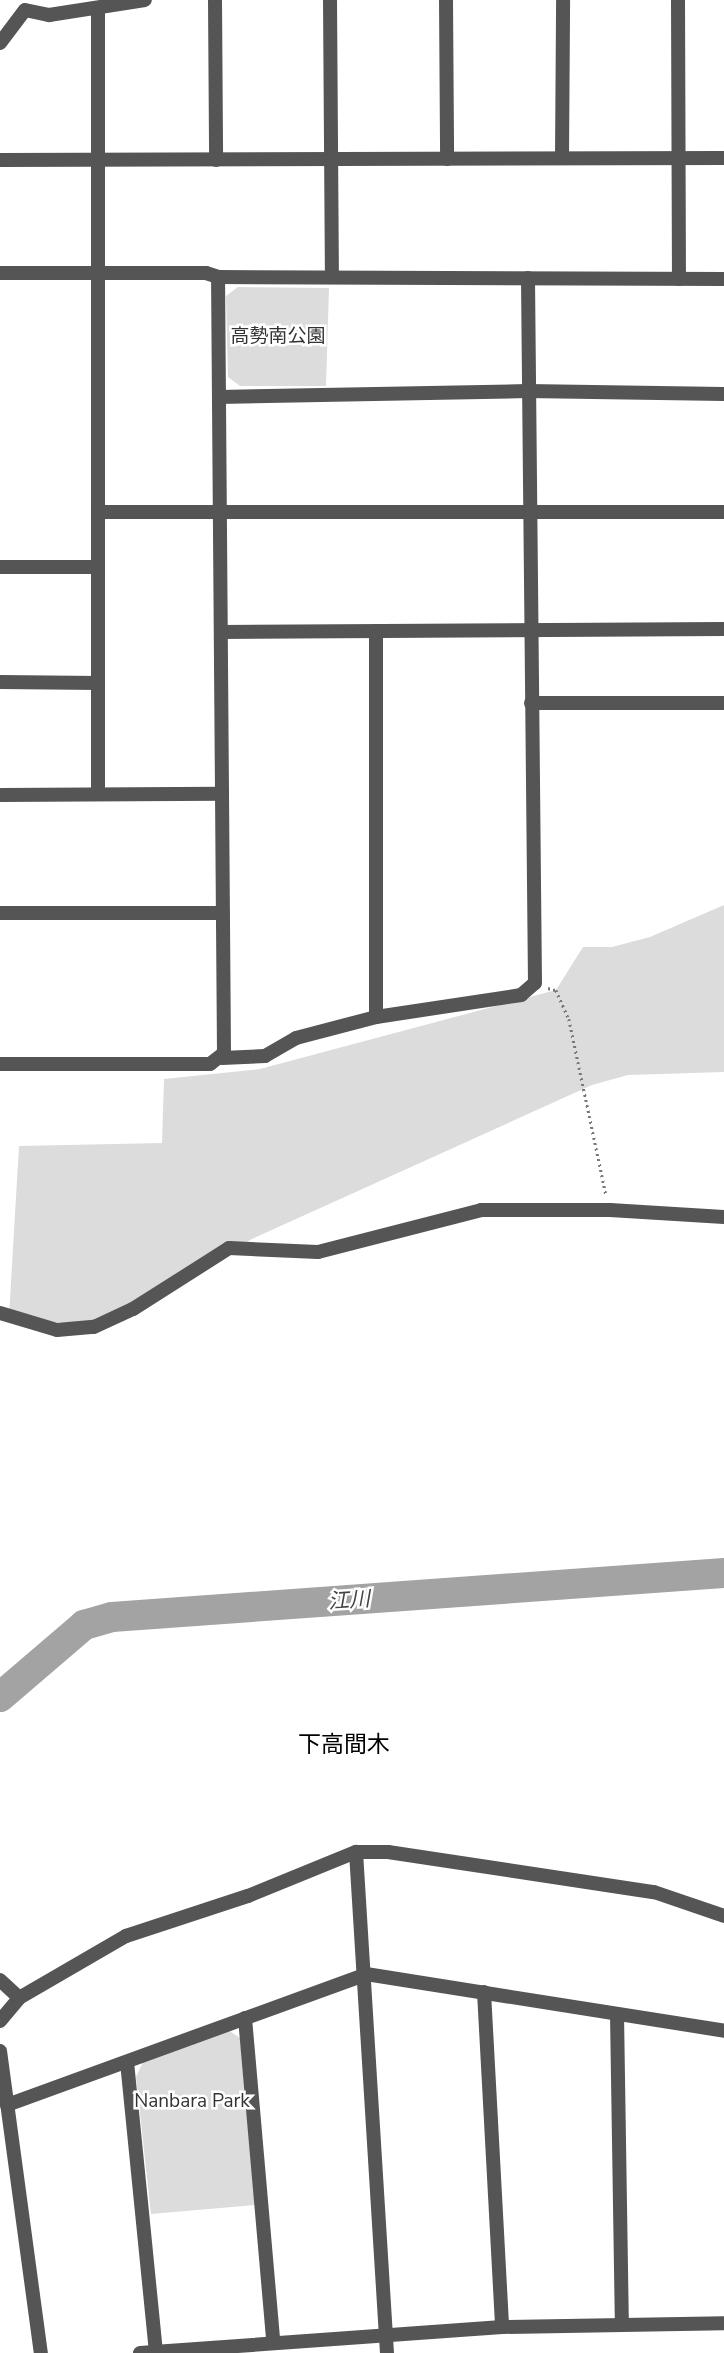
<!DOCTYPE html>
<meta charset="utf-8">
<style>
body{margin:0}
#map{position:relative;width:724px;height:2353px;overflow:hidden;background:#fff;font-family:"Nunito Sans","Noto Sans JP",sans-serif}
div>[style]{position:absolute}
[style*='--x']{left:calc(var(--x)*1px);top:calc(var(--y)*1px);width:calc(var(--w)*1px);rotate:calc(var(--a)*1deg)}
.green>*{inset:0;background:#dcdcdc}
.river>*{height:30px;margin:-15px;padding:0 15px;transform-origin:15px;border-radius:15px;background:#a3a3a3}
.path>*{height:2.5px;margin-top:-1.25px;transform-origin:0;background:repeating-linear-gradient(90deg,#777 0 2px,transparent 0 5.5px)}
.minor>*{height:14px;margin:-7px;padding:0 7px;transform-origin:7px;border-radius:7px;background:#555}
.tertiary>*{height:14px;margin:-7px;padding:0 7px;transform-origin:7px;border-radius:7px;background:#555}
span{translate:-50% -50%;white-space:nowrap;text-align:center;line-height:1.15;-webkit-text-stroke:5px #fff;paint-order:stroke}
.park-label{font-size:19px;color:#333}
.water-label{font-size:21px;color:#444;font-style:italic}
.quarter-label{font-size:23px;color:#000}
</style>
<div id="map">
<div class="green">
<div style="clip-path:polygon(238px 287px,329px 288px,326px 386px,240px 386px,228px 377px,226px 296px)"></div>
<div style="clip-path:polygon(724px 905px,724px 1072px,628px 1075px,592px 1085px,252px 1239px,94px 1327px,9px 1316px,19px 1146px,162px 1143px,164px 1079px,260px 1069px,556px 990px,583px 947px,612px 947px,650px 937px)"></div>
<div style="clip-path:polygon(228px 2030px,240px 2038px,255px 2205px,151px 2214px,136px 2077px,143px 2062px)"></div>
</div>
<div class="river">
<div style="--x:0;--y:1697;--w:111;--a:-40.6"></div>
<div style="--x:84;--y:1625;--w:29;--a:-16"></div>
<div style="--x:112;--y:1617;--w:614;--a:-4.11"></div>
</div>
<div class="path">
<div style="--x:548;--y:988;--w:8;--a:14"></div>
<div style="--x:556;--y:990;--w:32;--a:66"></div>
<div style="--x:569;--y:1019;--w:180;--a:78.1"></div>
</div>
<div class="minor">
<div style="--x:215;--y:0;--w:160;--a:89.6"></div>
<div style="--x:330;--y:0;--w:277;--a:89.6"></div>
<div style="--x:446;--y:0;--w:159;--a:89.6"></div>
<div style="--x:678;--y:0;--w:279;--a:89.8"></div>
<div style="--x:98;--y:11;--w:783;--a:90"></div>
<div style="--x:0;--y:43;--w:41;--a:-52.9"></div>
<div style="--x:25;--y:10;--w:25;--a:12"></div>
<div style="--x:49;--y:15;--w:97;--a:-8.9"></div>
<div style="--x:562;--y:158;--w:158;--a:-89.6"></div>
<div style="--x:0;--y:160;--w:724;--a:-0.16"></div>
<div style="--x:0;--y:273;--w:206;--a:0"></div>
<div style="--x:206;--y:273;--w:13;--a:18"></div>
<div style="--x:219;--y:397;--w:308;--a:-1.1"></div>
<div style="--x:527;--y:391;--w:197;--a:0.9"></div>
<div style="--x:98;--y:512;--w:626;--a:0"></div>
<div style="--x:0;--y:567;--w:98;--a:0"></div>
<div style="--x:376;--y:631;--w:386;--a:90"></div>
<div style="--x:0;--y:682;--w:98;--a:0.6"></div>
<div style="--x:531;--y:703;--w:193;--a:0"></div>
<div style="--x:0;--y:795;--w:222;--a:-0.3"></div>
<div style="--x:0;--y:913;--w:223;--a:0"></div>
<div style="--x:222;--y:1058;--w:43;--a:-2.7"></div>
<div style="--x:265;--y:1056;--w:36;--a:-30"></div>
<div style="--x:296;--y:1038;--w:83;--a:-14.7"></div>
<div style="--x:376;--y:1017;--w:147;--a:-8.6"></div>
<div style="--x:521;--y:995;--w:18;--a:-41"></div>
<div style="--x:535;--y:983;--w:705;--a:-90.57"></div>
<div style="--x:0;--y:1313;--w:59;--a:16.6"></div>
<div style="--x:57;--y:1330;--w:37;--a:-5"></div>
<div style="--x:94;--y:1327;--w:43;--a:-24.8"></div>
<div style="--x:133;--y:1309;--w:114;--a:-32.4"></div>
<div style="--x:229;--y:1248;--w:89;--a:2.6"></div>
<div style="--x:318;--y:1252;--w:168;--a:-14.4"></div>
<div style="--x:481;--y:1210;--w:129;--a:0"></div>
<div style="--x:610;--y:1210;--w:114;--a:3.5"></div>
<div style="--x:356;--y:1852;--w:502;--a:86.46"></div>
<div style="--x:0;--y:1980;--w:26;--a:43"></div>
<div style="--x:484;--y:1992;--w:335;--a:86.9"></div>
<div style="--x:617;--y:2014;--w:310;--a:89.1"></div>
<div style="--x:245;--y:2018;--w:323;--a:85"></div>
<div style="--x:0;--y:2021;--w:30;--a:-50"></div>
<div style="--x:19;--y:1998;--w:124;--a:-30.1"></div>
<div style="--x:126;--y:1936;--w:128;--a:-18.2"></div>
<div style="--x:248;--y:1896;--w:117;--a:-22.2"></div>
<div style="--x:356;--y:1852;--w:32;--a:0"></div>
<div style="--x:388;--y:1852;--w:269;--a:8.6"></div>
<div style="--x:654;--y:1892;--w:74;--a:18.9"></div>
<div style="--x:0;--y:2051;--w:305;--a:82.3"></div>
<div style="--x:127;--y:2062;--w:290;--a:84.3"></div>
<div style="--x:7;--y:2105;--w:382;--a:-20"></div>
<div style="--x:366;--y:1974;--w:363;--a:9"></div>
<div style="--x:140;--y:2353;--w:363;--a:-4.1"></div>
<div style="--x:502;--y:2327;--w:222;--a:-1"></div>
</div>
<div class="tertiary">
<div style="--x:221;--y:632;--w:503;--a:-0.34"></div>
<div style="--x:0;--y:1064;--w:210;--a:0"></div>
<div style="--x:210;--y:1064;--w:18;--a:-38"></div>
<div style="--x:224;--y:1053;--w:776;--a:-90.44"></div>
<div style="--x:218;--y:277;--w:506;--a:0.23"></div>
</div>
<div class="park-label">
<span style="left:278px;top:337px">高勢南公園</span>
<span style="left:192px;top:2102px">Nanbara Park</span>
</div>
<div class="water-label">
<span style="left:349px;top:1600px;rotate:-4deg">江川</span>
</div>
<div class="quarter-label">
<span style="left:344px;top:1745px">下高間木</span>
</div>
</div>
